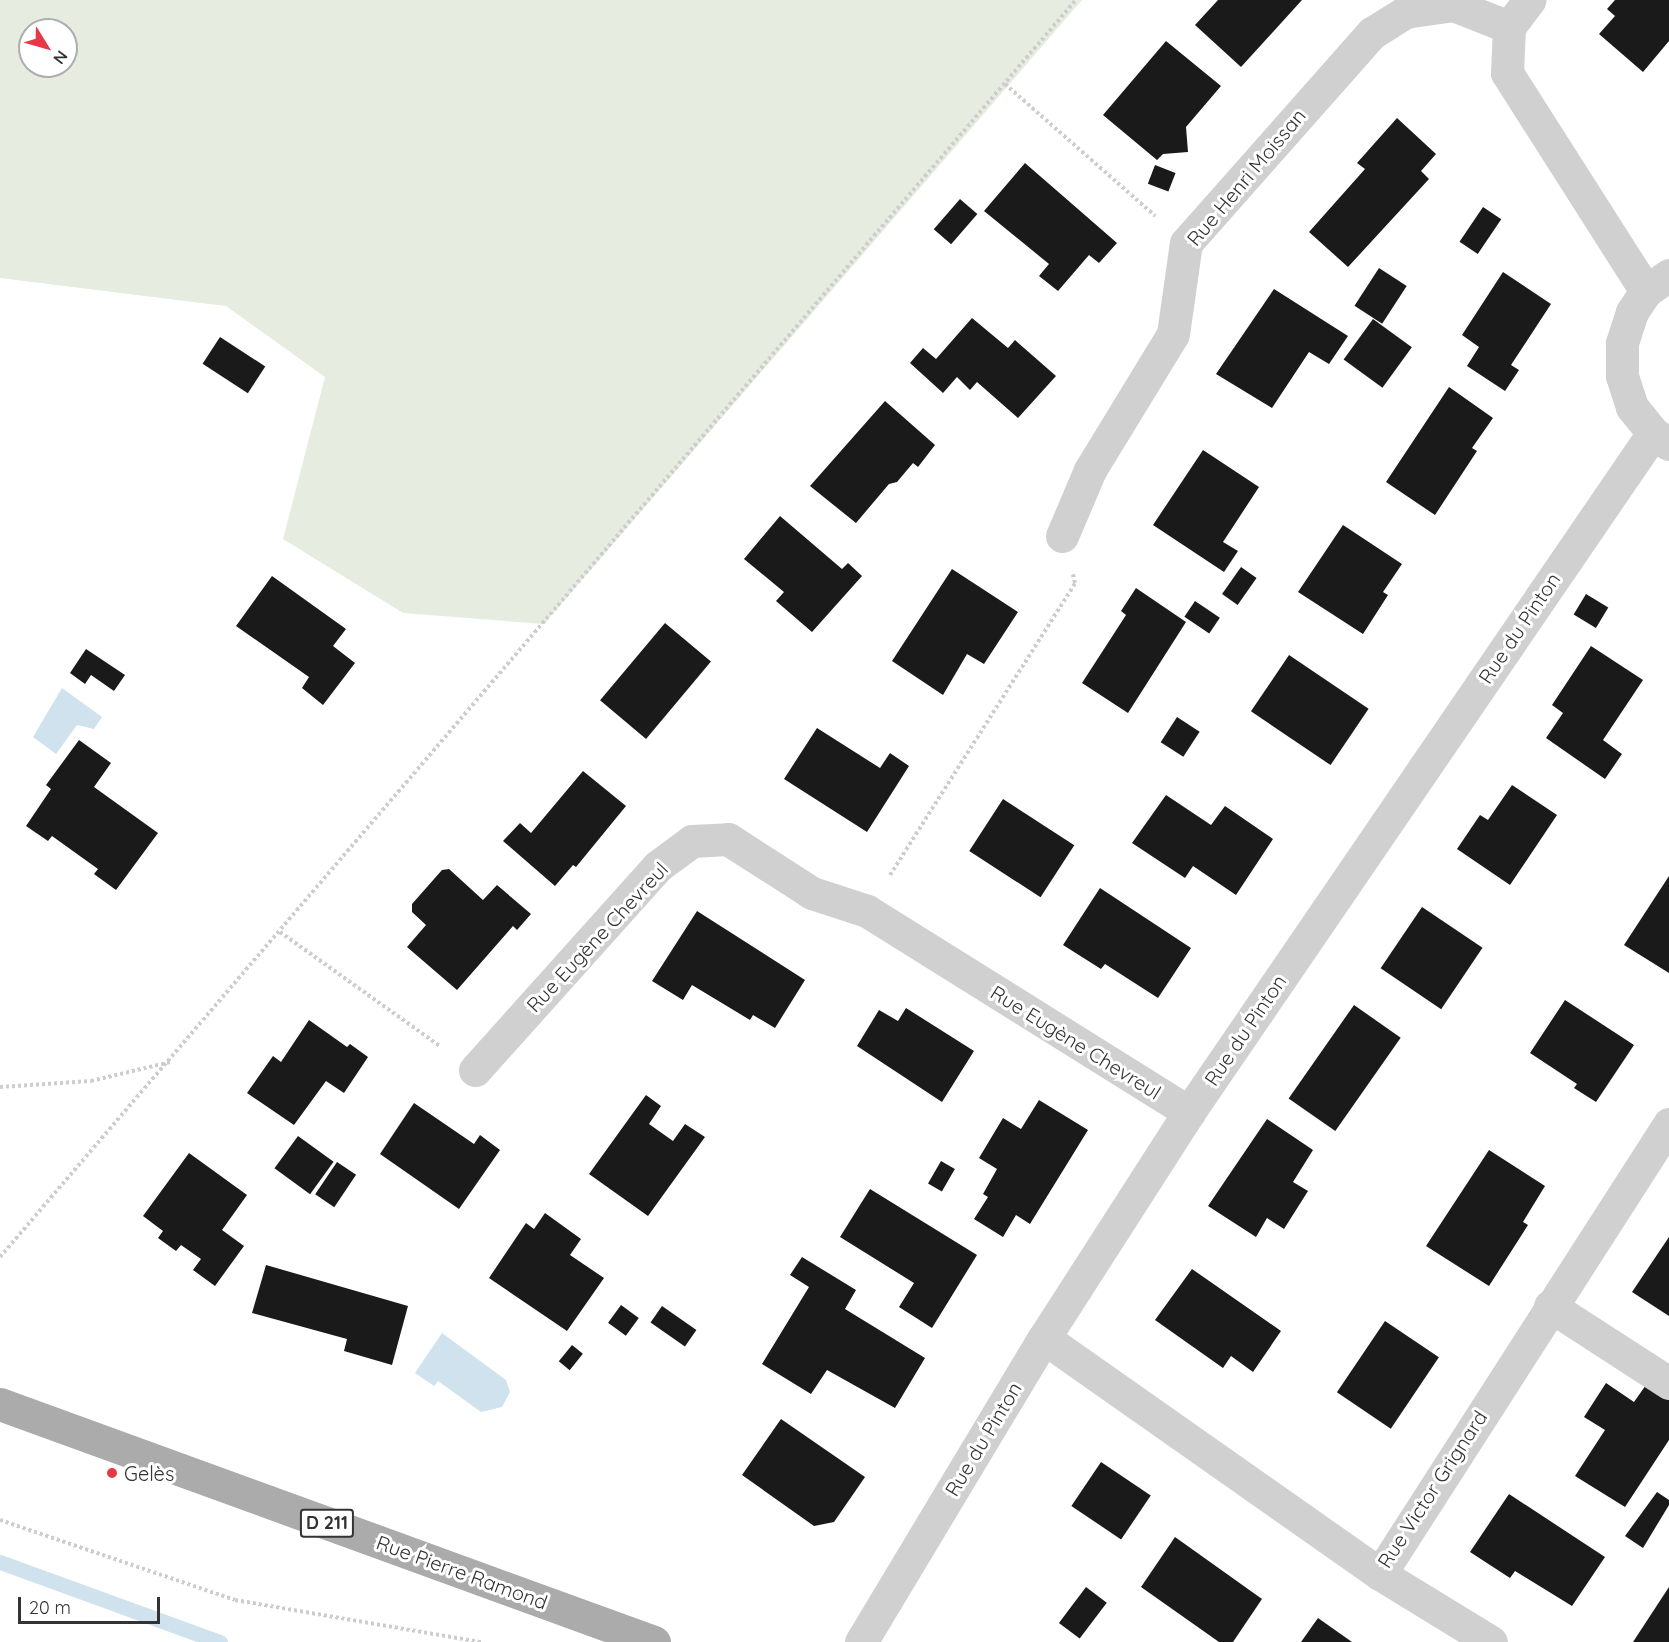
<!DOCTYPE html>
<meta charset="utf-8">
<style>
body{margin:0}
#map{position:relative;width:1669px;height:1642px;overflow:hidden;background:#fff;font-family:Quicksand,sans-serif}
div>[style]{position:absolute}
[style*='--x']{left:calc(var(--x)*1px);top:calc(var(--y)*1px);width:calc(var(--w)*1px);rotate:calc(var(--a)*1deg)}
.green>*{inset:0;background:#e6ecdf}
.water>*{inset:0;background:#cfe2ee}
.stream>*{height:15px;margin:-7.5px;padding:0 7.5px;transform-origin:7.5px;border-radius:7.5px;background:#cfe2ee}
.building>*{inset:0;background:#1a1a1a;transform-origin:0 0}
.path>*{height:4px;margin-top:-2px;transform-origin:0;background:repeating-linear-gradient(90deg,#cdcdcd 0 3px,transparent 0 6px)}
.minor>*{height:33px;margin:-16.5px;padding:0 16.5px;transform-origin:16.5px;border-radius:16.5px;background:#d0d0d0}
.major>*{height:33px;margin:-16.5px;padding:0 16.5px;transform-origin:16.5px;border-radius:16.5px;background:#ababab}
.dots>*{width:16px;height:16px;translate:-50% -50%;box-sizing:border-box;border:3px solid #fff;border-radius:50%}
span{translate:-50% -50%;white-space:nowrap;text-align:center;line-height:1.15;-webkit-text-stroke:6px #fff;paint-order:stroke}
.shield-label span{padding:2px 4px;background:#fff;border:2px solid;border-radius:4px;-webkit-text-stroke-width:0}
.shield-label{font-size:18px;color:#333;font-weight:700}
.street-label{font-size:20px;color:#333}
.poi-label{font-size:20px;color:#333}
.left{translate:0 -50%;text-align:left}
.north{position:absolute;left:18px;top:18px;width:60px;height:60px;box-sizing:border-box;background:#fff;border:2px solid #adadad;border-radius:50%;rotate:127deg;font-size:16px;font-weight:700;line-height:24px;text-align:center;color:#333}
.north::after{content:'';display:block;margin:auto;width:21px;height:27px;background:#e63946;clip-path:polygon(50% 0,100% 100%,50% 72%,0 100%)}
.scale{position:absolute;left:18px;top:1597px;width:142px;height:27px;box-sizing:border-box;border:3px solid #333;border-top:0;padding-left:8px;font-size:18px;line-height:21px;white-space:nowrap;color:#333;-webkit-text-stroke:4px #fff;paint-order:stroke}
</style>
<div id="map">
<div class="green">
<div style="clip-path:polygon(evenodd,0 0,1082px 0,544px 624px,403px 613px,283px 539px,325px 377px,226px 306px,0 278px,0 0,30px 30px,66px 30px,66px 66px,30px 66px,30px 30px)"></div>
</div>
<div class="water">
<div style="clip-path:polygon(62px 688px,102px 717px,94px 729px,77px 725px,56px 754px,33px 737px)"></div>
<div style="clip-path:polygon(442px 1333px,506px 1380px,510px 1392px,502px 1407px,481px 1412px,438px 1381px,434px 1386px,415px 1373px)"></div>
</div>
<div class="stream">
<div style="--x:0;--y:1562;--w:234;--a:20"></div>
</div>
<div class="building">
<div style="clip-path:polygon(1218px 0,1302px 0,1241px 67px,1195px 25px)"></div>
<div style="clip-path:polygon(1615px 0,1669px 0,1669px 41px,1643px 72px,1599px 34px,1615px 16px,1607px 9px)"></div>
<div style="clip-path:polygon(1166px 41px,1221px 86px,1186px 127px,1188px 152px,1163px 154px,1157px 160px,1103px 115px)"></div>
<div style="clip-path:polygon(1397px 118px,1436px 154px,1421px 171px,1429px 179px,1348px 267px,1309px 232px,1365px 169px,1357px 163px)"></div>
<div style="clip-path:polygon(1025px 163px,1117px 243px,1099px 263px,1089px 255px,1058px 291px,1039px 276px,1049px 264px,984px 211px)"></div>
<div style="left:1155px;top:165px;width:22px;height:20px;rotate:21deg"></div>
<div style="left:960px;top:199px;width:23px;height:40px;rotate:41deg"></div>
<div style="left:1483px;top:207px;width:22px;height:42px;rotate:34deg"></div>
<div style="left:1379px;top:268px;width:33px;height:45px;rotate:33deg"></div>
<div style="clip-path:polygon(1503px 272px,1551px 304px,1511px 365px,1519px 370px,1505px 391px,1467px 366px,1479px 347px,1462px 335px)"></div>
<div style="clip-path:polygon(1274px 289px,1348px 336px,1329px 364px,1309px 352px,1272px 408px,1216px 374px)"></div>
<div style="clip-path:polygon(972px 318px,1008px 348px,1015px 340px,1056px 376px,1018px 418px,977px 382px,970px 390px,957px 377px,943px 393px,910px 363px,923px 348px,936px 359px)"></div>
<div style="left:1373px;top:319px;width:48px;height:50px;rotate:36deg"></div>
<div style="left:220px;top:337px;width:54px;height:32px;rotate:33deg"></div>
<div style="clip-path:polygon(1449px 387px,1493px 418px,1472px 448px,1477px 451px,1435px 515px,1386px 482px)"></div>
<div style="clip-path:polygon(885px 401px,935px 445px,918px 467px,913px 463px,897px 482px,889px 484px,856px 523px,810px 486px)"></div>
<div style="clip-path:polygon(1203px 450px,1259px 487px,1223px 542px,1238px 551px,1224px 572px,1153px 525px)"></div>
<div style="clip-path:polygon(780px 516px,842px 569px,848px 563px,862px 576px,812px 632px,776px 601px,784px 592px,744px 559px)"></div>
<div style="clip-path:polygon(1343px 525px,1402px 564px,1383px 592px,1388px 595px,1363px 634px,1298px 592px)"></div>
<div style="left:1241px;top:567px;width:19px;height:33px;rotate:35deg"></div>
<div style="clip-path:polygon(952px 569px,1018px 612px,984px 664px,967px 654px,943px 695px,892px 661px)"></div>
<div style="clip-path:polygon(272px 576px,346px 629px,333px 646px,355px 663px,323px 705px,302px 688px,309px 677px,236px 626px)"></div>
<div style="clip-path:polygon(1136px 588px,1186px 622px,1128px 713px,1082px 683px,1126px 615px,1121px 611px)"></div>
<div style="left:1586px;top:594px;width:26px;height:24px;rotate:31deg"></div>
<div style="left:1195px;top:601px;width:30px;height:19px;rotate:34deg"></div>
<div style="left:665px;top:623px;width:60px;height:101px;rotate:40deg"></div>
<div style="clip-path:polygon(1591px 646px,1643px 680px,1603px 740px,1622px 754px,1605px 779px,1546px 738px,1563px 713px,1552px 705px)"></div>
<div style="clip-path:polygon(86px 649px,125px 675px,114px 691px,91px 675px,85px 684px,70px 673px)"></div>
<div style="left:1289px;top:655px;width:96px;height:68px;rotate:34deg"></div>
<div style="left:1177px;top:717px;width:27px;height:30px;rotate:33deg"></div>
<div style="clip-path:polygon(817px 728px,880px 768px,890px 753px,909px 766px,867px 832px,784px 779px)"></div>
<div style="clip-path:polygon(79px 740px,111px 763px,94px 787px,158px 833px,116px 890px,94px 874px,98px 869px,52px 836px,48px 841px,26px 826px,51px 789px,46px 785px)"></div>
<div style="clip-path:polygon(583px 771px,626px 806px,576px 867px,573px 865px,555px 886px,503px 841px,520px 823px,531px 833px)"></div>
<div style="clip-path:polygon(1512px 785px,1557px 815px,1510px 885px,1457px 849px,1480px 815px,1488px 820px)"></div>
<div style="clip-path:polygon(1166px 795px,1211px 825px,1225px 806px,1273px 839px,1236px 895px,1193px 866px,1185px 878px,1132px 843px)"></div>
<div style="left:1003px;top:799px;width:85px;height:62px;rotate:33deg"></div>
<div style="clip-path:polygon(449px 869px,483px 900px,497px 885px,531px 914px,517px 930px,513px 926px,457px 990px,407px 947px,426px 925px,412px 912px,412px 904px,442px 870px)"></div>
<div style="clip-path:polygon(1669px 876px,1669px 973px,1624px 945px)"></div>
<div style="clip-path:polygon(1100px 888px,1191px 948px,1158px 998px,1105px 964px,1101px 969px,1063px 945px)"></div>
<div style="left:1422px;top:907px;width:73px;height:74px;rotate:34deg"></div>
<div style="clip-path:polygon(697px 911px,805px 980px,775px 1028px,753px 1015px,750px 1020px,692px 985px,683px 1000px,652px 981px)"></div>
<div style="clip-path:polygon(1565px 1000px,1634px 1045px,1596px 1102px,1574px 1088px,1577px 1084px,1530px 1053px)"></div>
<div style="left:1354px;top:1005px;width:57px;height:114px;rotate:35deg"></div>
<div style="clip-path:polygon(906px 1008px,974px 1051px,942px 1102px,857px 1046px,879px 1010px,898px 1021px)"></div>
<div style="clip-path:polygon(309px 1020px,347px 1047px,350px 1044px,368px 1057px,344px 1093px,326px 1081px,294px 1125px,247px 1093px,273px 1056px,281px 1062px)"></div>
<div style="clip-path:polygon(646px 1095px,661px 1106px,649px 1124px,673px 1141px,685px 1124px,705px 1137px,648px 1216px,589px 1174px)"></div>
<div style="clip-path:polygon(1039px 1100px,1088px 1130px,1030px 1224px,1016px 1215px,1003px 1237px,974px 1219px,988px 1197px,983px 1194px,997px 1169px,979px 1158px,1003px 1118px,1021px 1129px)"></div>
<div style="clip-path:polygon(414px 1103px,474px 1144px,480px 1135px,500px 1150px,459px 1209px,380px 1154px)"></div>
<div style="clip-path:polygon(1267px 1119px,1313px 1150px,1293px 1182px,1308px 1191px,1284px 1229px,1267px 1218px,1256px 1237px,1208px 1206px)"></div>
<div style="left:298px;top:1136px;width:44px;height:40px;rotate:36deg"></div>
<div style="clip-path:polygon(1489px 1150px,1545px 1186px,1523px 1222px,1528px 1225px,1489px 1286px,1426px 1246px)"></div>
<div style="clip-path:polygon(189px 1153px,247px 1195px,222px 1230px,244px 1246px,215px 1286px,193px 1270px,201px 1259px,181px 1245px,176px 1251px,158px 1238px,163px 1231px,143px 1216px)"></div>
<div style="left:941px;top:1161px;width:16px;height:26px;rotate:30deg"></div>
<div style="left:337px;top:1162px;width:23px;height:39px;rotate:34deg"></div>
<div style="clip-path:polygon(870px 1189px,977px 1255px,932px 1328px,899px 1307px,914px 1283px,840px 1237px)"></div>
<div style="clip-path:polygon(545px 1213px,581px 1239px,570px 1255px,604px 1278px,567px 1331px,489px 1278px,526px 1223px,534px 1229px)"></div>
<div style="clip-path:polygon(1669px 1237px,1669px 1316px,1632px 1292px)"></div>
<div style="clip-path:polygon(802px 1257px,856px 1290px,845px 1309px,925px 1358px,895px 1408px,827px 1370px,811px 1394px,762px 1364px,809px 1287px,790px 1275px)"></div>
<div style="clip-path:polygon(266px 1265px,408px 1306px,392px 1365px,344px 1351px,347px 1339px,252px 1313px)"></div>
<div style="clip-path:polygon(1192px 1269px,1281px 1331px,1253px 1372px,1231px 1356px,1223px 1368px,1155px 1320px)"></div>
<div style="left:621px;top:1305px;width:22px;height:22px;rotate:36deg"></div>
<div style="left:662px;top:1306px;width:42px;height:20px;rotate:35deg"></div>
<div style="left:1385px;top:1321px;width:65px;height:86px;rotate:34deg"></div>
<div style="left:572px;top:1345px;width:14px;height:21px;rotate:39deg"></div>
<div style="clip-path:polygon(1648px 1382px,1669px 1395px,1669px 1440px,1625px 1507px,1575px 1476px,1605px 1430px,1584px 1417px,1606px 1383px,1634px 1402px)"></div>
<div style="clip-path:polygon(781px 1419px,865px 1477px,834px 1522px,814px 1526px,742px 1475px)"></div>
<div style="left:1101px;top:1462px;width:60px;height:53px;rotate:34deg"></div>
<div style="clip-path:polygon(1657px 1492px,1669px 1500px,1669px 1505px,1643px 1548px,1625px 1536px)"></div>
<div style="clip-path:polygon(1509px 1494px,1605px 1557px,1572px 1606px,1515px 1571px,1510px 1578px,1470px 1552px)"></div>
<div style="clip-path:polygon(1175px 1537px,1262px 1599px,1233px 1642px,1219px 1642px,1141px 1587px)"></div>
<div style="left:1086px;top:1587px;width:26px;height:45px;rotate:37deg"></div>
<div style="clip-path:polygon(1669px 1587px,1669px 1642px,1633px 1642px)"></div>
<div style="clip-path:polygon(1318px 1618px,1352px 1642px,1301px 1642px)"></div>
</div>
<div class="path">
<div style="--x:1005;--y:84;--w:200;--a:41.3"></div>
<div style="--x:890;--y:875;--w:346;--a:-57.6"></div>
<div style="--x:1075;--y:583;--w:9;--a:-103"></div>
<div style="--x:280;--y:932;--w:196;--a:35.5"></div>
<div style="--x:0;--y:1087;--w:91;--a:-3.8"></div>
<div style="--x:91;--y:1081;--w:81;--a:-13.5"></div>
<div style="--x:0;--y:1257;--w:1655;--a:-49.44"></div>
<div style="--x:0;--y:1520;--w:248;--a:18.8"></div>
<div style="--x:235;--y:1600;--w:250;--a:9.7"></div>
</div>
<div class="minor">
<div style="--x:1509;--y:27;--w:34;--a:-53"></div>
<div style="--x:1669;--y:275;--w:28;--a:145"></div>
<div style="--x:1646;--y:291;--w:25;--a:124"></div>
<div style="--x:1632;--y:312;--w:33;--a:108"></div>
<div style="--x:1622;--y:343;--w:33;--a:90"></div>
<div style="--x:1622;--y:376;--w:33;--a:72"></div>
<div style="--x:1632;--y:407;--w:33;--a:51"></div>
<div style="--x:1653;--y:433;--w:19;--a:35"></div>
<div style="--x:1062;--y:536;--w:72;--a:-67"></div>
<div style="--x:1090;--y:470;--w:159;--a:-58.6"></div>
<div style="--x:1173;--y:334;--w:92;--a:-81.9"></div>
<div style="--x:1186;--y:243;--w:281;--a:-48.5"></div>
<div style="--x:1372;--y:33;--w:39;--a:-32"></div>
<div style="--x:1405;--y:12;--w:49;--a:-8.3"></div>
<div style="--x:1453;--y:5;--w:60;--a:21.4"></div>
<div style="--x:1509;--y:27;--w:46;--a:92.5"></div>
<div style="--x:1507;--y:73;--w:259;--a:57.5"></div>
<div style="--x:475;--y:1070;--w:274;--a:-48.1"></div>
<div style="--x:658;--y:866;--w:42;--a:-36.3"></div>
<div style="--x:692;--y:841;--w:36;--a:-3"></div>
<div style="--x:728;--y:839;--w:100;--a:32.7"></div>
<div style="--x:812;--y:893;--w:58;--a:18.1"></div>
<div style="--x:867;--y:911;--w:380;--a:32"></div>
<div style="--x:1550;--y:1306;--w:142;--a:32.9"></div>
<div style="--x:1044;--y:1338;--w:411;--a:35.1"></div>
<div style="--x:1380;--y:1574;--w:535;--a:-57.29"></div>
<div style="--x:1380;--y:1574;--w:130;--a:31.5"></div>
<div style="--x:861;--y:1642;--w:355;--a:-59"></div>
<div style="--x:1044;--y:1338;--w:269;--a:-57.3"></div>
<div style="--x:1189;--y:1112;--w:822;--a:-55.65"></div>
</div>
<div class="major">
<div style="--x:0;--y:1404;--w:696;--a:20"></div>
</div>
<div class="dots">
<div style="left:112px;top:1473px;background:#e63946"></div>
</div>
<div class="shield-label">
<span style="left:327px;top:1523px">D 211</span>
</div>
<div class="street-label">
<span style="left:1246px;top:177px;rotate:-50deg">Rue Henri Moissan</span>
<span style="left:1519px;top:628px;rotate:-56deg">Rue du Pinton</span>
<span style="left:597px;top:937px;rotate:-47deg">Rue Eugène Chevreul</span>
<span style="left:1245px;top:1030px;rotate:-56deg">Rue du Pinton</span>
<span style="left:1076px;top:1042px;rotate:32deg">Rue Eugène Chevreul</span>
<span style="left:983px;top:1439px;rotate:-59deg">Rue du Pinton</span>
<span style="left:1432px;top:1489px;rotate:-57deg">Rue Victor Grignard</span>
<span style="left:462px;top:1572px;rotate:20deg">Rue Pierre Ramond</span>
</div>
<div class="poi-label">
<span class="left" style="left:124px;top:1473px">Gelès</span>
</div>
<div class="north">N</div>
<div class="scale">20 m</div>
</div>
